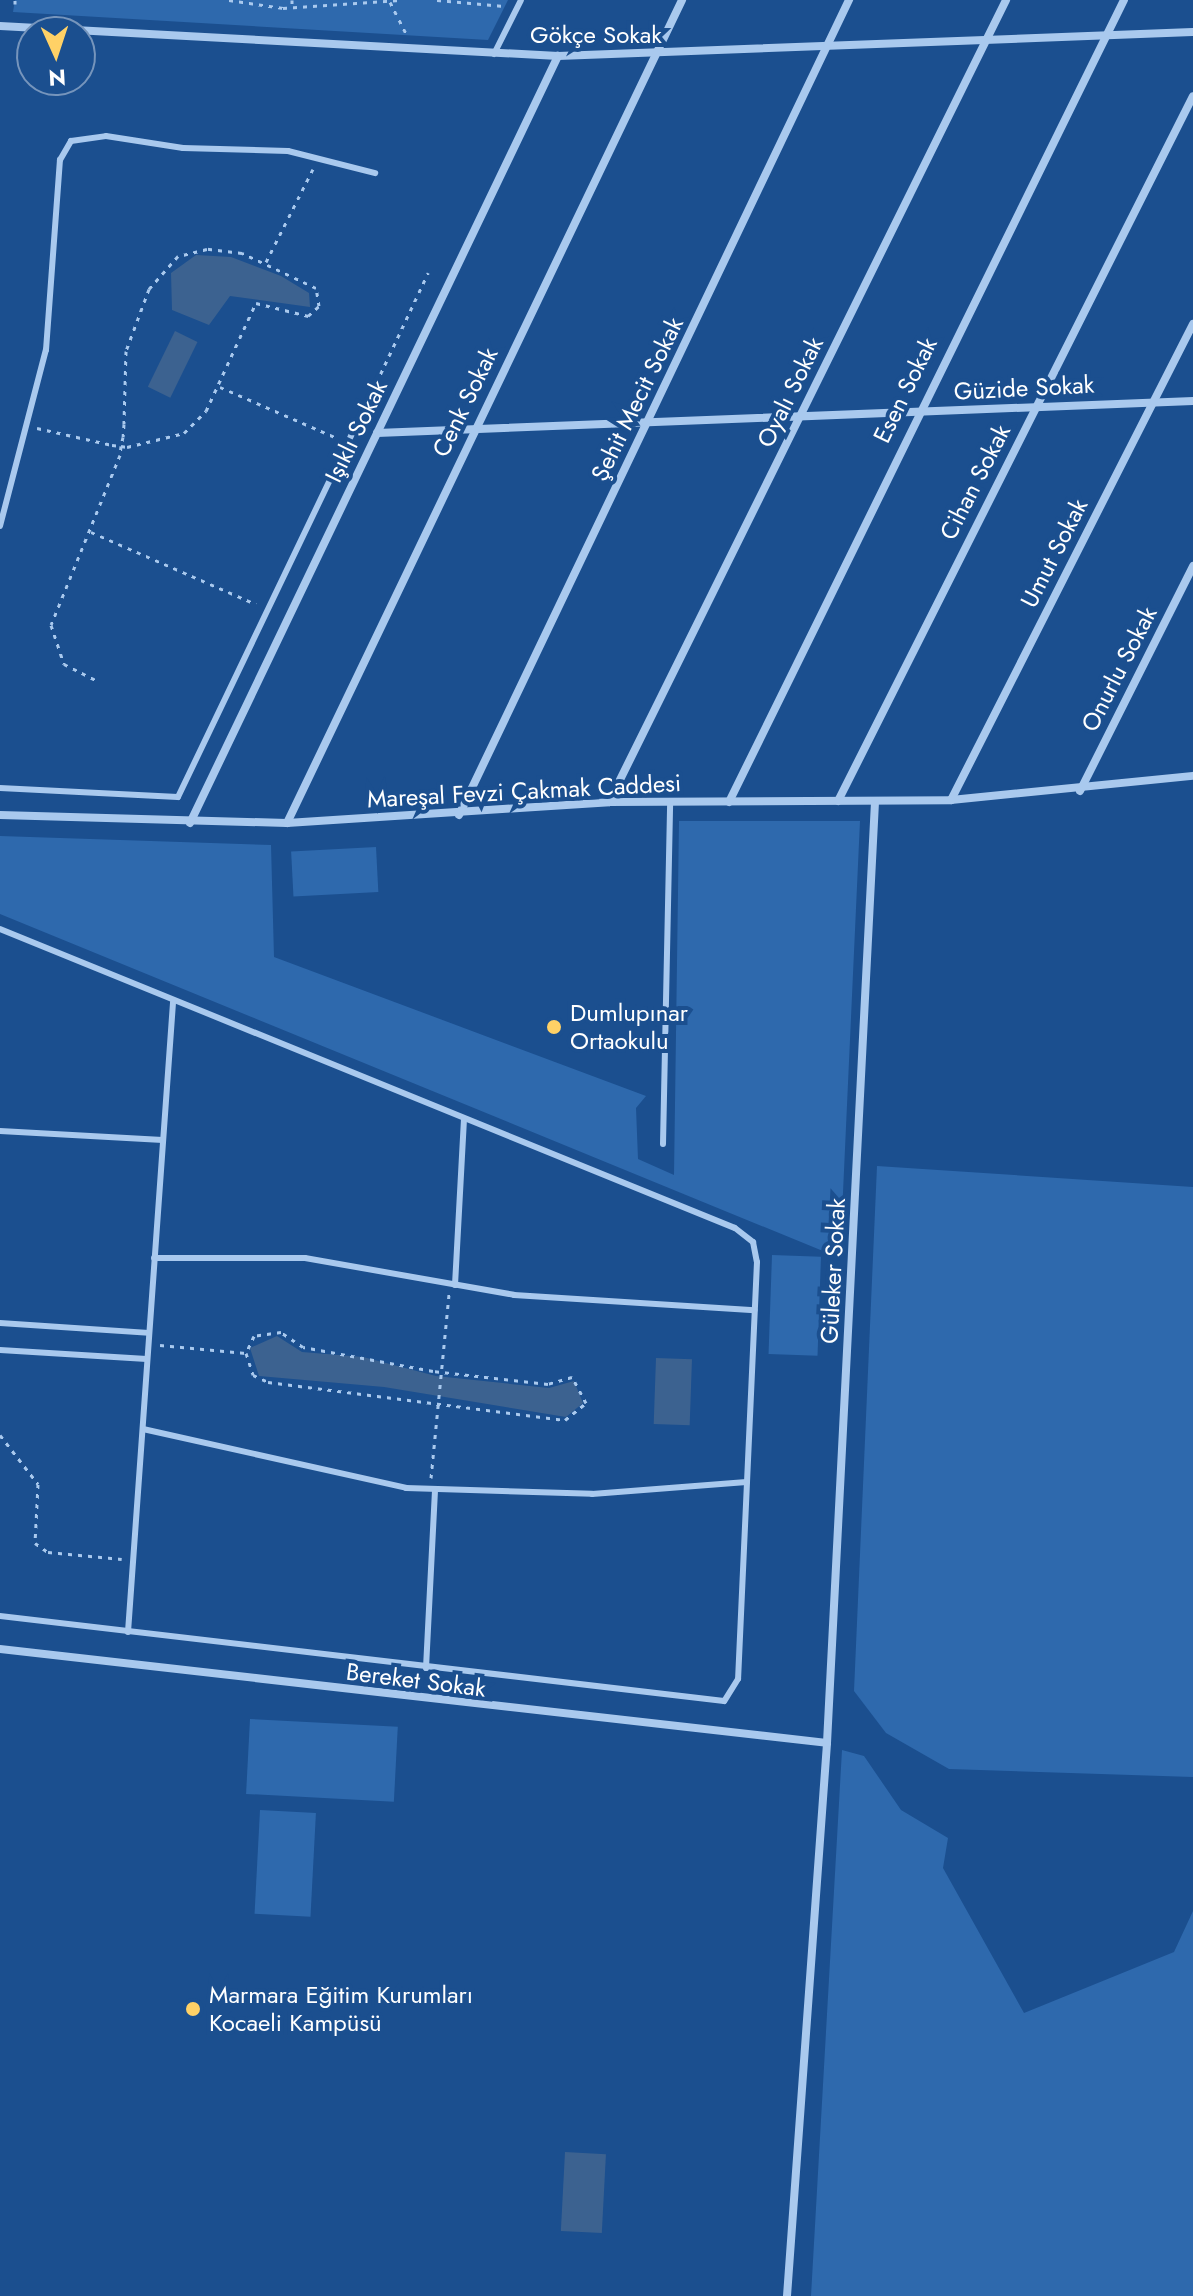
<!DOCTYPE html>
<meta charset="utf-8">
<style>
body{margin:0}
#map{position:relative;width:1193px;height:2296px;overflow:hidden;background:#1b4f8f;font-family:Jost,sans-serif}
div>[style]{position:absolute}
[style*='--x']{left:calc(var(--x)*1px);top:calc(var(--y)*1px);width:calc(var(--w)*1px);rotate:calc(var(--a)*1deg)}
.green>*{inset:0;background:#2e69ad;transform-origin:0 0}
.water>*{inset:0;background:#3c6290;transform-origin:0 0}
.path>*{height:3px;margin-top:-1.5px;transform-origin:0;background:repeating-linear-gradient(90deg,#a9c9ee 0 4px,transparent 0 10px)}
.lane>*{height:6px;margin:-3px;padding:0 3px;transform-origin:3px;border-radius:3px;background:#a9c9ee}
.street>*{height:8px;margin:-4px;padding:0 4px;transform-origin:4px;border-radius:4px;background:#a9c9ee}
.dots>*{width:22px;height:22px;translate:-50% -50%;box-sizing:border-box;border:4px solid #1b4f8f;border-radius:50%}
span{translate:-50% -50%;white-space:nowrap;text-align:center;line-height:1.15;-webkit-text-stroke:8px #1b4f8f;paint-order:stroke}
.street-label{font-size:24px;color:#fff}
.poi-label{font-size:24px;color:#fff}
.left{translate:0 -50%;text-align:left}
.north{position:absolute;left:16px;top:16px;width:80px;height:80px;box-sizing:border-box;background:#1b4f8f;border:2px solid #7695bc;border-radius:50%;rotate:177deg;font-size:22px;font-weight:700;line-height:32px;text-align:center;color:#fff}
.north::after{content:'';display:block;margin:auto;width:28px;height:36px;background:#ffd166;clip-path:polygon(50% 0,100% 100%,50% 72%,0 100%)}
</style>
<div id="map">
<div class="green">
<div style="clip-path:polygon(15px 0,508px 0,488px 40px,13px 12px)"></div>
<div style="clip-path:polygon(679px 821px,860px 821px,840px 1258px,0 914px,0 836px,271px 845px,274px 957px,646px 1096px,636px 1108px,638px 1159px,674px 1175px)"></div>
<div style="left:376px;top:847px;width:45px;height:85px;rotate:87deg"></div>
<div style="clip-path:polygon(877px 1166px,1193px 1187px,1193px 1777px,949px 1769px,886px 1733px,854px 1691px)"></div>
<div style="left:772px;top:1255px;width:49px;height:99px;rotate:2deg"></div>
<div style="left:250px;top:1719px;width:148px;height:75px;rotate:3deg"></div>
<div style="clip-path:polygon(842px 1750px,864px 1756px,901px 1810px,948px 1838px,943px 1868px,1024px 2013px,1174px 1952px,1193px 1911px,1193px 2296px,811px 2296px)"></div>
<div style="left:260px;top:1810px;width:56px;height:104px;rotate:3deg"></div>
</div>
<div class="water">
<div style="clip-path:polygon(196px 255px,231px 257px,281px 276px,309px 293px,310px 307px,230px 296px,209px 325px,172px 310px,171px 273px)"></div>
<div style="left:175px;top:331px;width:25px;height:62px;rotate:26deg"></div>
<div style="clip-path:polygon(277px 1336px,302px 1352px,363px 1357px,436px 1376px,549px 1388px,574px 1381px,583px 1403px,566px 1417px,384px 1387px,259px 1376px,250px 1348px)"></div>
<div style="left:656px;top:1358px;width:36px;height:66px;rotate:2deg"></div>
<div style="left:565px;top:2152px;width:41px;height:79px;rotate:3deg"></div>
</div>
<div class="path">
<div style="--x:229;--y:0;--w:55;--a:8.4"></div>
<div style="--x:283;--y:8;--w:117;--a:-3.9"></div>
<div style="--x:292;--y:0;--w:8;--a:90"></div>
<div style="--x:437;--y:0;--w:67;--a:5.1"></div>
<div style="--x:390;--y:2;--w:36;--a:63"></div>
<div style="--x:15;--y:4;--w:4;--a:-90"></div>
<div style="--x:266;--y:262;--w:104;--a:-63.2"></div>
<div style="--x:220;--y:387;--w:128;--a:23.6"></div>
<div style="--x:372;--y:392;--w:132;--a:-64.8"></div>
<div style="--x:37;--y:428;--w:77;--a:12.8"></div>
<div style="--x:112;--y:445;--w:9;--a:6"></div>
<div style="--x:121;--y:446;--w:6;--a:9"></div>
<div style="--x:127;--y:447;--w:59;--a:-13.8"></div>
<div style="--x:184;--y:433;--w:31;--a:-45"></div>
<div style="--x:206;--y:411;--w:119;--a:-65.2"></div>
<div style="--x:256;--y:303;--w:54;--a:14"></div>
<div style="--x:308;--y:316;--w:15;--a:-42"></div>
<div style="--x:319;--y:306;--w:18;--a:-99"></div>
<div style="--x:316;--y:288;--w:82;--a:-154.7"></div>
<div style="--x:242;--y:253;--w:35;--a:-173"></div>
<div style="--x:207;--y:249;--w:30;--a:166"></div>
<div style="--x:178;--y:256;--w:44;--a:131.3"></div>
<div style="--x:149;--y:289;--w:66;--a:110.4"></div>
<div style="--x:126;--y:351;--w:73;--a:91.6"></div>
<div style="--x:124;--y:424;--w:13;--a:94"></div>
<div style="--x:123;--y:437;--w:9;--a:103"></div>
<div style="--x:121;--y:446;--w:9;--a:96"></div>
<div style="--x:120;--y:455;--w:183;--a:112.1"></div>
<div style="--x:51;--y:625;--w:41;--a:71.6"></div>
<div style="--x:64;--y:664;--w:39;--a:27"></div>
<div style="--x:91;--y:532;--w:180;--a:23.6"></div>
<div style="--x:160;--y:1345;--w:86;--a:5.3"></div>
<div style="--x:246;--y:1353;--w:23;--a:72"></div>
<div style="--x:253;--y:1375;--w:17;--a:25"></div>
<div style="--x:268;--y:1382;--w:299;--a:7.3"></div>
<div style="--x:565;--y:1420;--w:27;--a:-39"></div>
<div style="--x:586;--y:1403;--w:30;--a:-118"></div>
<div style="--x:572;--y:1377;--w:25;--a:164"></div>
<div style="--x:548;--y:1384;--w:116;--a:-173.6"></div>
<div style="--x:433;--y:1371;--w:132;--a:-169.5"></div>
<div style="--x:303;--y:1347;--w:27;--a:-146"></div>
<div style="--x:281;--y:1332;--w:27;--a:172"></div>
<div style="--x:254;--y:1336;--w:19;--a:115"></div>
<div style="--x:0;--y:1435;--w:62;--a:52.2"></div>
<div style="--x:38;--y:1484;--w:59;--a:92.9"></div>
<div style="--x:35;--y:1543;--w:16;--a:35"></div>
<div style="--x:48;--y:1552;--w:74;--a:5.4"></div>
<div style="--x:431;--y:1478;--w:185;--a:-84.4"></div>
</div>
<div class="lane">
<div style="--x:494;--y:54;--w:60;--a:-63.4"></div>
<div style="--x:0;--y:526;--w:182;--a:-75.4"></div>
<div style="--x:46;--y:350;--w:191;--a:-85.8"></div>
<div style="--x:60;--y:160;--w:22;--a:-60"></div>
<div style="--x:71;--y:141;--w:35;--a:-8"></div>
<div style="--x:106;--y:136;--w:78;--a:8.9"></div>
<div style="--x:183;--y:148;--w:105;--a:1.6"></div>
<div style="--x:288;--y:151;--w:90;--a:14.2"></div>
<div style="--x:0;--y:788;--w:178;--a:2.9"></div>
<div style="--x:178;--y:797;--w:437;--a:-64.4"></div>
<div style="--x:0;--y:929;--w:793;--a:22.14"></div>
<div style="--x:735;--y:1228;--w:23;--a:38"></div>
<div style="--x:753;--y:1242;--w:20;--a:79"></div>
<div style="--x:757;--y:1262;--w:417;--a:92.6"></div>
<div style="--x:738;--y:1679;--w:26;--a:122"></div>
<div style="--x:724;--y:1701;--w:729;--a:-173.3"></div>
<div style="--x:0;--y:1131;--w:163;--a:3.2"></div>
<div style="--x:663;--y:1144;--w:342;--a:-88.8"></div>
<div style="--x:154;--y:1258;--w:151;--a:0"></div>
<div style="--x:305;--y:1258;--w:212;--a:10"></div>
<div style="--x:514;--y:1295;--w:241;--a:3.6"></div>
<div style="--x:455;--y:1285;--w:166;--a:-86.9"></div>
<div style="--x:0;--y:1323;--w:149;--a:3.8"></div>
<div style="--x:0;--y:1350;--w:147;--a:3.5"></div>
<div style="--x:143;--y:1429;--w:270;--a:12.6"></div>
<div style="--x:406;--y:1488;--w:186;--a:1.8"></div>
<div style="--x:592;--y:1494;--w:155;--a:-4.4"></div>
<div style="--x:128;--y:1632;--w:632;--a:-85.91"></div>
<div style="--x:426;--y:1668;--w:178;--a:-87.1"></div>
</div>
<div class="street">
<div style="--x:0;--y:26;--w:559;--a:3.08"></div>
<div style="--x:558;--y:56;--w:635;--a:-2.16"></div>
<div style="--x:377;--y:433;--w:817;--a:-2.25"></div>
<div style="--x:1080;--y:791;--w:252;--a:-63.3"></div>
<div style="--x:951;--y:800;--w:534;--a:-63.05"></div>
<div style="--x:838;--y:801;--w:789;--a:-63.27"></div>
<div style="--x:609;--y:802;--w:895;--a:-63.66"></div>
<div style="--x:729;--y:802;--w:894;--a:-63.78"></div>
<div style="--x:0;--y:815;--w:287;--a:1.6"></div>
<div style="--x:287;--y:823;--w:323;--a:-3.7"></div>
<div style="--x:609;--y:802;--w:342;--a:-0.3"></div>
<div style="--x:951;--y:800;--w:243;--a:-5.7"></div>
<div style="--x:459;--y:815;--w:904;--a:-64.43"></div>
<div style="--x:190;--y:823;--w:851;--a:-64.37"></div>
<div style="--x:287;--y:823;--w:913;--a:-64.36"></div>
<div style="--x:0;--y:1649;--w:832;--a:6.48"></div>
<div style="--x:787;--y:2296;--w:554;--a:-85.86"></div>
<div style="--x:827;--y:1743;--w:943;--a:-87.08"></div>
</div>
<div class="dots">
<div style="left:554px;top:1027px;background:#ffd166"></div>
<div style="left:193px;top:2009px;background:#ffd166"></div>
</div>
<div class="street-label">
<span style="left:596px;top:35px">Gökçe Sokak</span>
<span style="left:1024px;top:388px;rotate:-3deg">Güzide Sokak</span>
<span style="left:905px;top:390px;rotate:-64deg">Esen Sokak</span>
<span style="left:790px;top:392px;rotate:-64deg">Oyalı Sokak</span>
<span style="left:637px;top:399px;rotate:-64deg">Şehit Mecit Sokak</span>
<span style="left:465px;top:402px;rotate:-64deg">Cenk Sokak</span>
<span style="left:356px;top:431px;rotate:-64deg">Işıklı Sokak</span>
<span style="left:975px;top:482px;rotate:-63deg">Cihan Sokak</span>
<span style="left:1054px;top:553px;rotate:-63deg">Umut Sokak</span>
<span style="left:1119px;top:669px;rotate:-63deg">Onurlu Sokak</span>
<span style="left:524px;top:791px;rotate:-3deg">Mareşal Fevzi Çakmak Caddesi</span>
<span style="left:833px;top:1271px;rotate:-87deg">Güleker Sokak</span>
<span style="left:416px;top:1680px;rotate:7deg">Bereket Sokak</span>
</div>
<div class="poi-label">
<span class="left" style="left:570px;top:1027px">Dumlupınar<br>Ortaokulu</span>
<span class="left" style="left:209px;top:2009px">Marmara Eğitim Kurumları<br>Kocaeli Kampüsü</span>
</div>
<div class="north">N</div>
</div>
